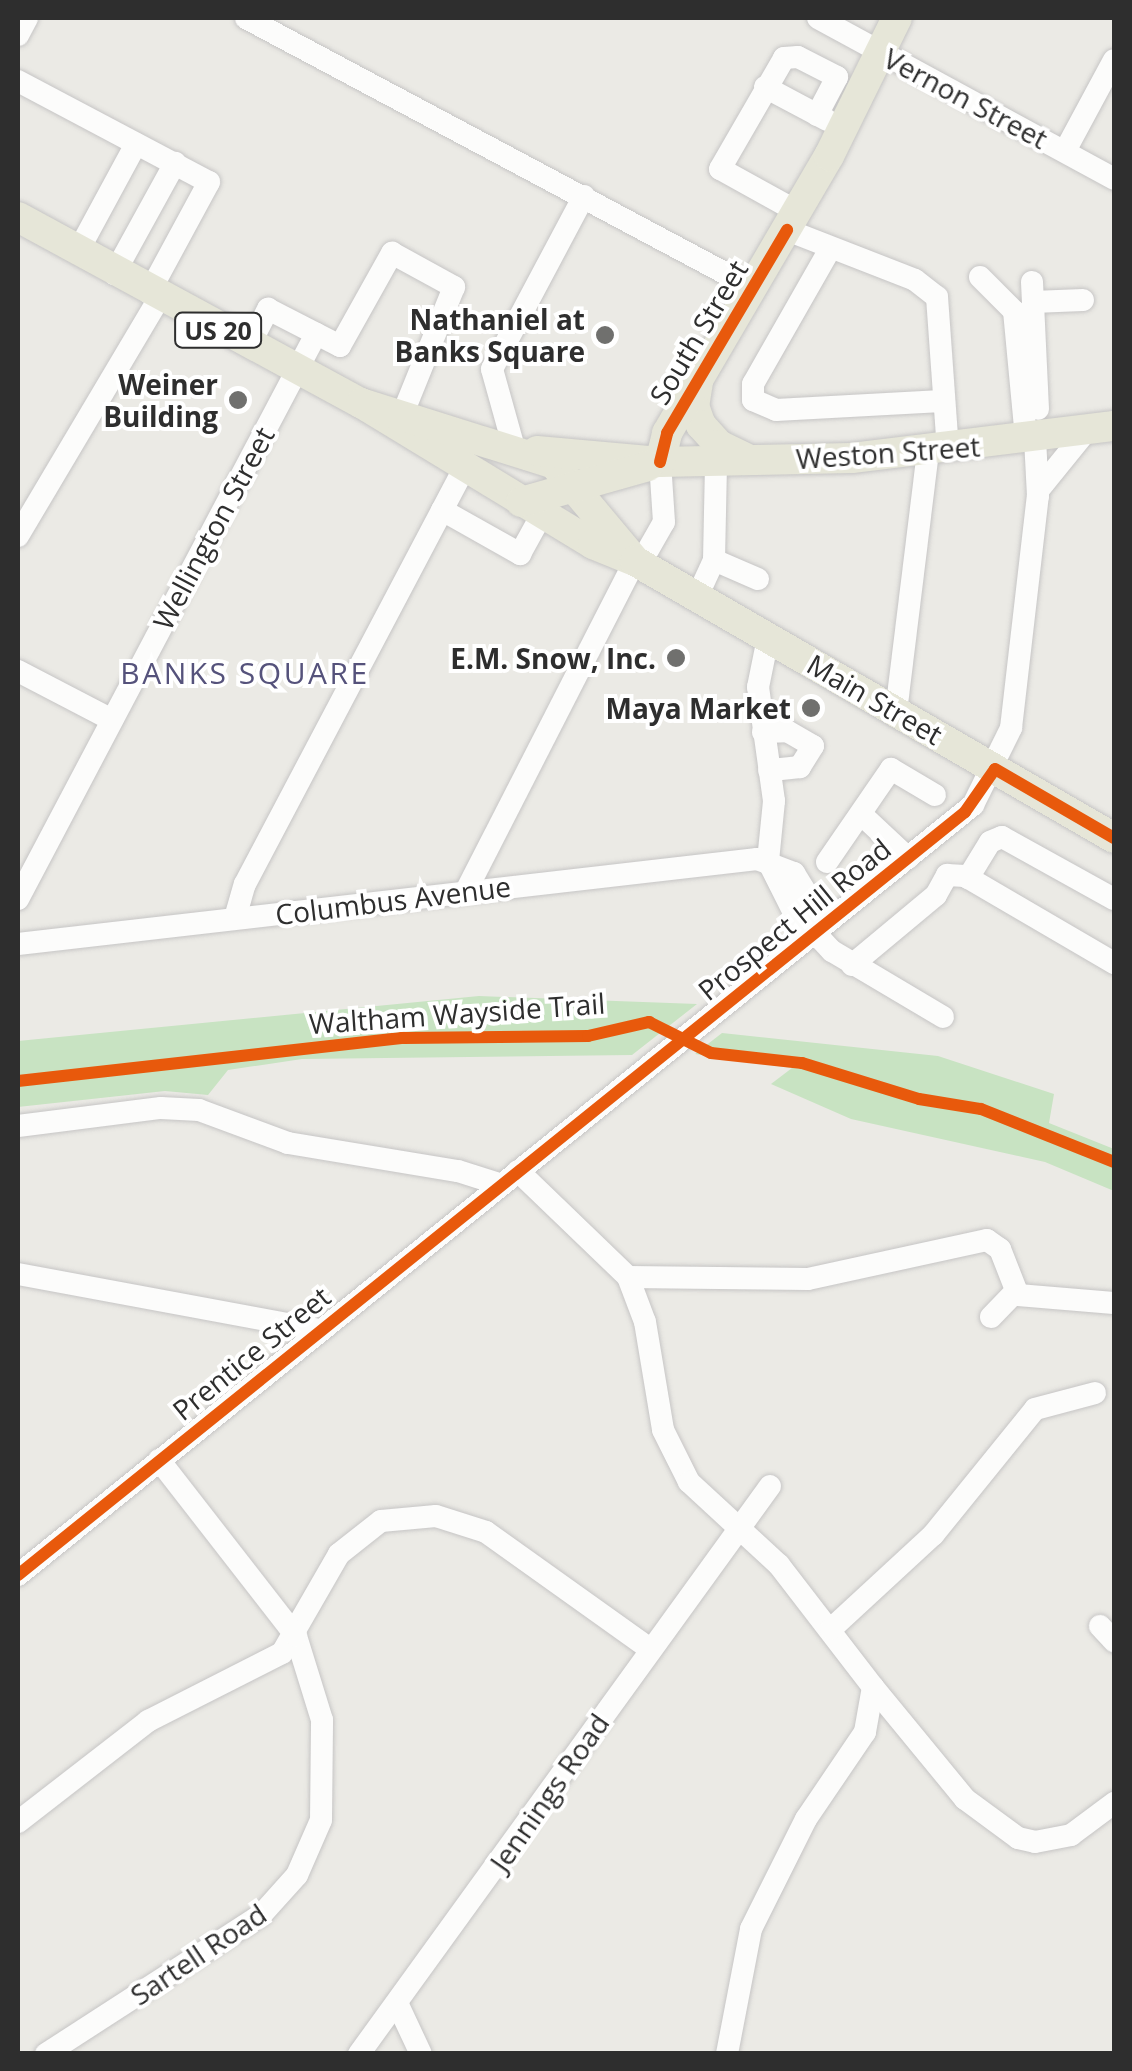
<!DOCTYPE html>
<style>
body{margin:0}
#map{position:relative;width:1132px;height:2071px;overflow:hidden;background:#ebeae5;font-family:"Open Sans",sans-serif}
div>[style]{position:absolute}
[style*='--x']{left:calc(var(--x)*1px);top:calc(var(--y)*1px);width:calc(var(--w)*1px);rotate:calc(var(--a)*1deg)}
.green>*{inset:0;background:#c8e3c2}
.roads{filter:drop-shadow(0 0 2px #c6c5c5) drop-shadow(0 0 2px #c6c5c5)}
.minor>*{height:22px;margin:-11px;padding:0 11px;transform-origin:11px;border-radius:11px;background:#fcfcfb}
.major>*{height:30px;margin:-15px;padding:0 15px;transform-origin:15px;border-radius:15px;background:#e6e6d8}
.cycleway>*{height:12px;margin:-6px;padding:0 6px;transform-origin:6px;border-radius:6px;background:#e8590c}
.dots>*{width:28px;height:28px;translate:-50% -50%;box-sizing:border-box;border:5px solid #fff;border-radius:50%}
span{translate:-50% -50%;white-space:nowrap;text-align:center;line-height:1.15;-webkit-text-stroke:8px #fff;paint-order:stroke}
.shield-label span{padding:2px 8px;background:#fff;border:2px solid;border-radius:8px;-webkit-text-stroke-width:0}
.shield-label{font-size:25px;color:#2e2e2e;font-weight:700}
.street-label{font-size:28px;color:#2e2e2e}
.poi-label{font-size:28px;color:#2e2e2e;font-weight:700}
.right{translate:-100% -50%;text-align:right}
.neighbourhood-label{font-size:30px;color:#55527b;letter-spacing:2.5px}
.frame{position:absolute;inset:0;border:20px solid #2e2e2e;pointer-events:none}
</style>
<div id="map">
<div class="green">
<div style="clip-path:polygon(479px 996px,697px 1004px,632px 1055px,302px 1059px,228px 1070px,208px 1095px,165px 1091px,18px 1107px,18px 1041px)"></div>
<div style="clip-path:polygon(722px 1033px,938px 1056px,1054px 1094px,1049px 1123px,1114px 1149px,1114px 1191px,1045px 1162px,851px 1119px,771px 1084px,792px 1068px,695px 1054px)"></div>
</div>
<div class="roads">
<div class="minor">
<div style="--x:246;--y:18;--w:574;--a:28.04"></div>
<div style="--x:818;--y:18;--w:337;--a:28.5"></div>
<div style="--x:18;--y:35;--w:19;--a:-62"></div>
<div style="--x:18;--y:81;--w:216;--a:27.9"></div>
<div style="--x:209;--y:182;--w:126;--a:118.4"></div>
<div style="--x:765;--y:87;--w:70;--a:28"></div>
<div style="--x:1065;--y:151;--w:103;--a:-61.7"></div>
<div style="--x:798;--y:212;--w:89;--a:-151.1"></div>
<div style="--x:720;--y:169;--w:128;--a:-60"></div>
<div style="--x:784;--y:58;--w:14;--a:-4"></div>
<div style="--x:798;--y:57;--w:44;--a:27.1"></div>
<div style="--x:837;--y:77;--w:43;--a:117.8"></div>
<div style="--x:787;--y:230;--w:137;--a:21.3"></div>
<div style="--x:915;--y:280;--w:28;--a:38"></div>
<div style="--x:937;--y:297;--w:153;--a:85.9"></div>
<div style="--x:830;--y:249;--w:155;--a:119.7"></div>
<div style="--x:753;--y:384;--w:16;--a:90"></div>
<div style="--x:753;--y:400;--w:25;--a:23"></div>
<div style="--x:776;--y:410;--w:166;--a:-3.1"></div>
<div style="--x:77;--y:253;--w:124;--a:-61.6"></div>
<div style="--x:114;--y:274;--w:127;--a:-61.2"></div>
<div style="--x:980;--y:277;--w:48;--a:45"></div>
<div style="--x:1014;--y:311;--w:129;--a:84.6"></div>
<div style="--x:1032;--y:282;--w:127;--a:87.3"></div>
<div style="--x:1033;--y:302;--w:50;--a:-2.3"></div>
<div style="--x:249;--y:346;--w:42;--a:-62.8"></div>
<div style="--x:268;--y:309;--w:81;--a:27.2"></div>
<div style="--x:340;--y:346;--w:107;--a:-60.8"></div>
<div style="--x:392;--y:253;--w:71;--a:28.7"></div>
<div style="--x:454;--y:287;--w:141;--a:112"></div>
<div style="--x:514;--y:448;--w:82;--a:-105.6"></div>
<div style="--x:492;--y:369;--w:196;--a:-62"></div>
<div style="--x:1040;--y:488;--w:75;--a:-51"></div>
<div style="--x:442;--y:510;--w:90;--a:29.4"></div>
<div style="--x:520;--y:554;--w:46;--a:-61.2"></div>
<div style="--x:18;--y:536;--w:276;--a:-59.3"></div>
<div style="--x:714;--y:560;--w:48;--a:23.4"></div>
<div style="--x:640;--y:564;--w:48;--a:-60.3"></div>
<div style="--x:664;--y:522;--w:60;--a:-93.8"></div>
<div style="--x:697;--y:597;--w:41;--a:-65.3"></div>
<div style="--x:714;--y:560;--w:99;--a:-88.8"></div>
<div style="--x:768;--y:638;--w:50;--a:101.5"></div>
<div style="--x:758;--y:687;--w:115;--a:82"></div>
<div style="--x:774;--y:801;--w:60;--a:95.7"></div>
<div style="--x:768;--y:861;--w:69;--a:63.4"></div>
<div style="--x:799;--y:923;--w:15;--a:20"></div>
<div style="--x:18;--y:671;--w:106;--a:27.5"></div>
<div style="--x:896;--y:712;--w:262;--a:-83"></div>
<div style="--x:763;--y:732;--w:24;--a:-2"></div>
<div style="--x:787;--y:731;--w:30;--a:30"></div>
<div style="--x:813;--y:746;--w:25;--a:122"></div>
<div style="--x:800;--y:767;--w:31;--a:174"></div>
<div style="--x:862;--y:815;--w:63;--a:43.1"></div>
<div style="--x:827;--y:862;--w:113;--a:-55.5"></div>
<div style="--x:891;--y:769;--w:51;--a:30.6"></div>
<div style="--x:947;--y:875;--w:18;--a:3"></div>
<div style="--x:965;--y:876;--w:173;--a:30.3"></div>
<div style="--x:968;--y:878;--w:42;--a:-58.6"></div>
<div style="--x:990;--y:842;--w:13;--a:-23"></div>
<div style="--x:1002;--y:837;--w:128;--a:29"></div>
<div style="--x:466;--y:891;--w:371;--a:-62.9"></div>
<div style="--x:18;--y:899;--w:639;--a:-62.19"></div>
<div style="--x:235;--y:918;--w:35;--a:-74"></div>
<div style="--x:245;--y:884;--w:470;--a:-62.2"></div>
<div style="--x:18;--y:944;--w:744;--a:-6.56"></div>
<div style="--x:757;--y:859;--w:40;--a:21"></div>
<div style="--x:794;--y:873;--w:42;--a:58.6"></div>
<div style="--x:816;--y:909;--w:24;--a:92"></div>
<div style="--x:815;--y:933;--w:25;--a:47"></div>
<div style="--x:832;--y:951;--w:129;--a:30.7"></div>
<div style="--x:852;--y:965;--w:109;--a:-39.8"></div>
<div style="--x:936;--y:895;--w:23;--a:-61"></div>
<div style="--x:18;--y:1126;--w:144;--a:-7.2"></div>
<div style="--x:161;--y:1108;--w:38;--a:3"></div>
<div style="--x:199;--y:1110;--w:95;--a:20.3"></div>
<div style="--x:288;--y:1143;--w:172;--a:9.4"></div>
<div style="--x:458;--y:1171;--w:43;--a:17.6"></div>
<div style="--x:518;--y:1171;--w:153;--a:43.9"></div>
<div style="--x:628;--y:1277;--w:48;--a:69.3"></div>
<div style="--x:645;--y:1322;--w:109;--a:80.5"></div>
<div style="--x:663;--y:1430;--w:58;--a:63.4"></div>
<div style="--x:689;--y:1482;--w:122;--a:42.7"></div>
<div style="--x:779;--y:1565;--w:154;--a:52.4"></div>
<div style="--x:873;--y:1687;--w:46;--a:100.1"></div>
<div style="--x:865;--y:1732;--w:105;--a:124.1"></div>
<div style="--x:806;--y:1819;--w:123;--a:116.6"></div>
<div style="--x:751;--y:1929;--w:127;--a:100.9"></div>
<div style="--x:18;--y:1274;--w:307;--a:10.5"></div>
<div style="--x:628;--y:1277;--w:180;--a:0.6"></div>
<div style="--x:808;--y:1279;--w:183;--a:-12.3"></div>
<div style="--x:987;--y:1240;--w:16;--a:35"></div>
<div style="--x:1000;--y:1249;--w:49;--a:68.6"></div>
<div style="--x:1018;--y:1295;--w:96;--a:4.8"></div>
<div style="--x:991;--y:1317;--w:33;--a:-46"></div>
<div style="--x:18;--y:1575;--w:1227;--a:-38.88"></div>
<div style="--x:973;--y:805;--w:86;--a:-63.7"></div>
<div style="--x:1011;--y:728;--w:234;--a:-83.4"></div>
<div style="--x:1038;--y:496;--w:58;--a:-93"></div>
<div style="--x:1100;--y:1626;--w:21;--a:47"></div>
<div style="--x:831;--y:1629;--w:139;--a:-42.7"></div>
<div style="--x:933;--y:1535;--w:162;--a:-51"></div>
<div style="--x:1035;--y:1409;--w:62;--a:-14.9"></div>
<div style="--x:873;--y:1687;--w:145;--a:50.6"></div>
<div style="--x:965;--y:1799;--w:66;--a:36.3"></div>
<div style="--x:1018;--y:1838;--w:17;--a:13"></div>
<div style="--x:1035;--y:1842;--w:37;--a:-11"></div>
<div style="--x:1071;--y:1835;--w:54;--a:-36.7"></div>
<div style="--x:18;--y:1822;--w:165;--a:-37.8"></div>
<div style="--x:148;--y:1721;--w:150;--a:-26.9"></div>
<div style="--x:282;--y:1653;--w:114;--a:-60.1"></div>
<div style="--x:339;--y:1554;--w:53;--a:-38.2"></div>
<div style="--x:381;--y:1521;--w:55;--a:-5.2"></div>
<div style="--x:436;--y:1516;--w:52;--a:17.7"></div>
<div style="--x:486;--y:1532;--w:201;--a:35.5"></div>
<div style="--x:398;--y:2005;--w:54;--a:64.9"></div>
<div style="--x:46;--y:2054;--w:257;--a:-32.9"></div>
<div style="--x:262;--y:1914;--w:52;--a:-48.1"></div>
<div style="--x:297;--y:1875;--w:60;--a:-66.4"></div>
<div style="--x:321;--y:1820;--w:100;--a:-89.4"></div>
<div style="--x:322;--y:1720;--w:88;--a:-107.2"></div>
<div style="--x:296;--y:1636;--w:223;--a:-127.9"></div>
<div style="--x:359;--y:2054;--w:701;--a:-54.11"></div>
</div>
<div class="major">
<div style="--x:18;--y:217;--w:390;--a:28.5"></div>
<div style="--x:361;--y:403;--w:271;--a:31.3"></div>
<div style="--x:593;--y:544;--w:42;--a:22.3"></div>
<div style="--x:698;--y:382;--w:24;--a:99"></div>
<div style="--x:694;--y:406;--w:20;--a:70"></div>
<div style="--x:701;--y:425;--w:27;--a:48"></div>
<div style="--x:719;--y:445;--w:32;--a:26"></div>
<div style="--x:361;--y:403;--w:202;--a:17.5"></div>
<div style="--x:554;--y:464;--w:126;--a:50.1"></div>
<div style="--x:635;--y:561;--w:553;--a:30.04"></div>
<div style="--x:537;--y:451;--w:123;--a:5.1"></div>
<div style="--x:660;--y:462;--w:192;--a:-1.2"></div>
<div style="--x:852;--y:458;--w:264;--a:-7"></div>
<div style="--x:660;--y:462;--w:30;--a:-76"></div>
<div style="--x:667;--y:433;--w:321;--a:-59.7"></div>
<div style="--x:829;--y:156;--w:154;--a:-63.8"></div>
<div style="--x:521;--y:502;--w:132;--a:-15.8"></div>
</div>
</div>
<div class="cycleway">
<div style="--x:660;--y:462;--w:30;--a:-76"></div>
<div style="--x:667;--y:433;--w:236;--a:-59.4"></div>
<div style="--x:18;--y:1081;--w:388;--a:-6.4"></div>
<div style="--x:404;--y:1038;--w:184;--a:-0.6"></div>
<div style="--x:588;--y:1036;--w:63;--a:-12.9"></div>
<div style="--x:649;--y:1022;--w:69;--a:26.6"></div>
<div style="--x:711;--y:1053;--w:92;--a:6.3"></div>
<div style="--x:802;--y:1063;--w:122;--a:17.1"></div>
<div style="--x:919;--y:1099;--w:63;--a:9.2"></div>
<div style="--x:981;--y:1109;--w:143;--a:21.7"></div>
<div style="--x:18;--y:1575;--w:1216;--a:-38.86"></div>
<div style="--x:965;--y:812;--w:52;--a:-55.1"></div>
<div style="--x:995;--y:769;--w:138;--a:30.1"></div>
</div>
<div class="dots">
<div style="left:605px;top:335px;background:#70706e"></div>
<div style="left:238px;top:400px;background:#70706e"></div>
<div style="left:676px;top:658px;background:#70706e"></div>
<div style="left:811px;top:708px;background:#70706e"></div>
</div>
<div class="shield-label">
<span style="left:218px;top:330px">US 20</span>
</div>
<div class="street-label">
<span style="left:966px;top:98px;rotate:28deg">Vernon Street</span>
<span style="left:698px;top:332px;rotate:-59deg">South Street</span>
<span style="left:888px;top:452px;rotate:-4deg">Weston Street</span>
<span style="left:213px;top:528px;rotate:-62deg">Wellington Street</span>
<span style="left:875px;top:699px;rotate:30deg">Main Street</span>
<span style="left:393px;top:900px;rotate:-7deg">Columbus Avenue</span>
<span style="left:794px;top:919px;rotate:-39deg">Prospect Hill Road</span>
<span style="left:457px;top:1013px;rotate:-4deg">Waltham Wayside Trail</span>
<span style="left:251px;top:1353px;rotate:-39deg">Prentice Street</span>
<span style="left:549px;top:1792px;rotate:-55deg">Jennings Road</span>
<span style="left:198px;top:1954px;rotate:-34deg">Sartell Road</span>
</div>
<div class="poi-label">
<span class="right" style="left:585px;top:335px">Nathaniel at<br>Banks Square</span>
<span class="right" style="left:218px;top:400px">Weiner<br>Building</span>
<span class="right" style="left:656px;top:658px">E.M. Snow, Inc.</span>
<span class="right" style="left:791px;top:708px">Maya Market</span>
</div>
<div class="neighbourhood-label">
<span style="left:245px;top:673px">BANKS SQUARE</span>
</div>
<div class="frame"></div>
</div>
